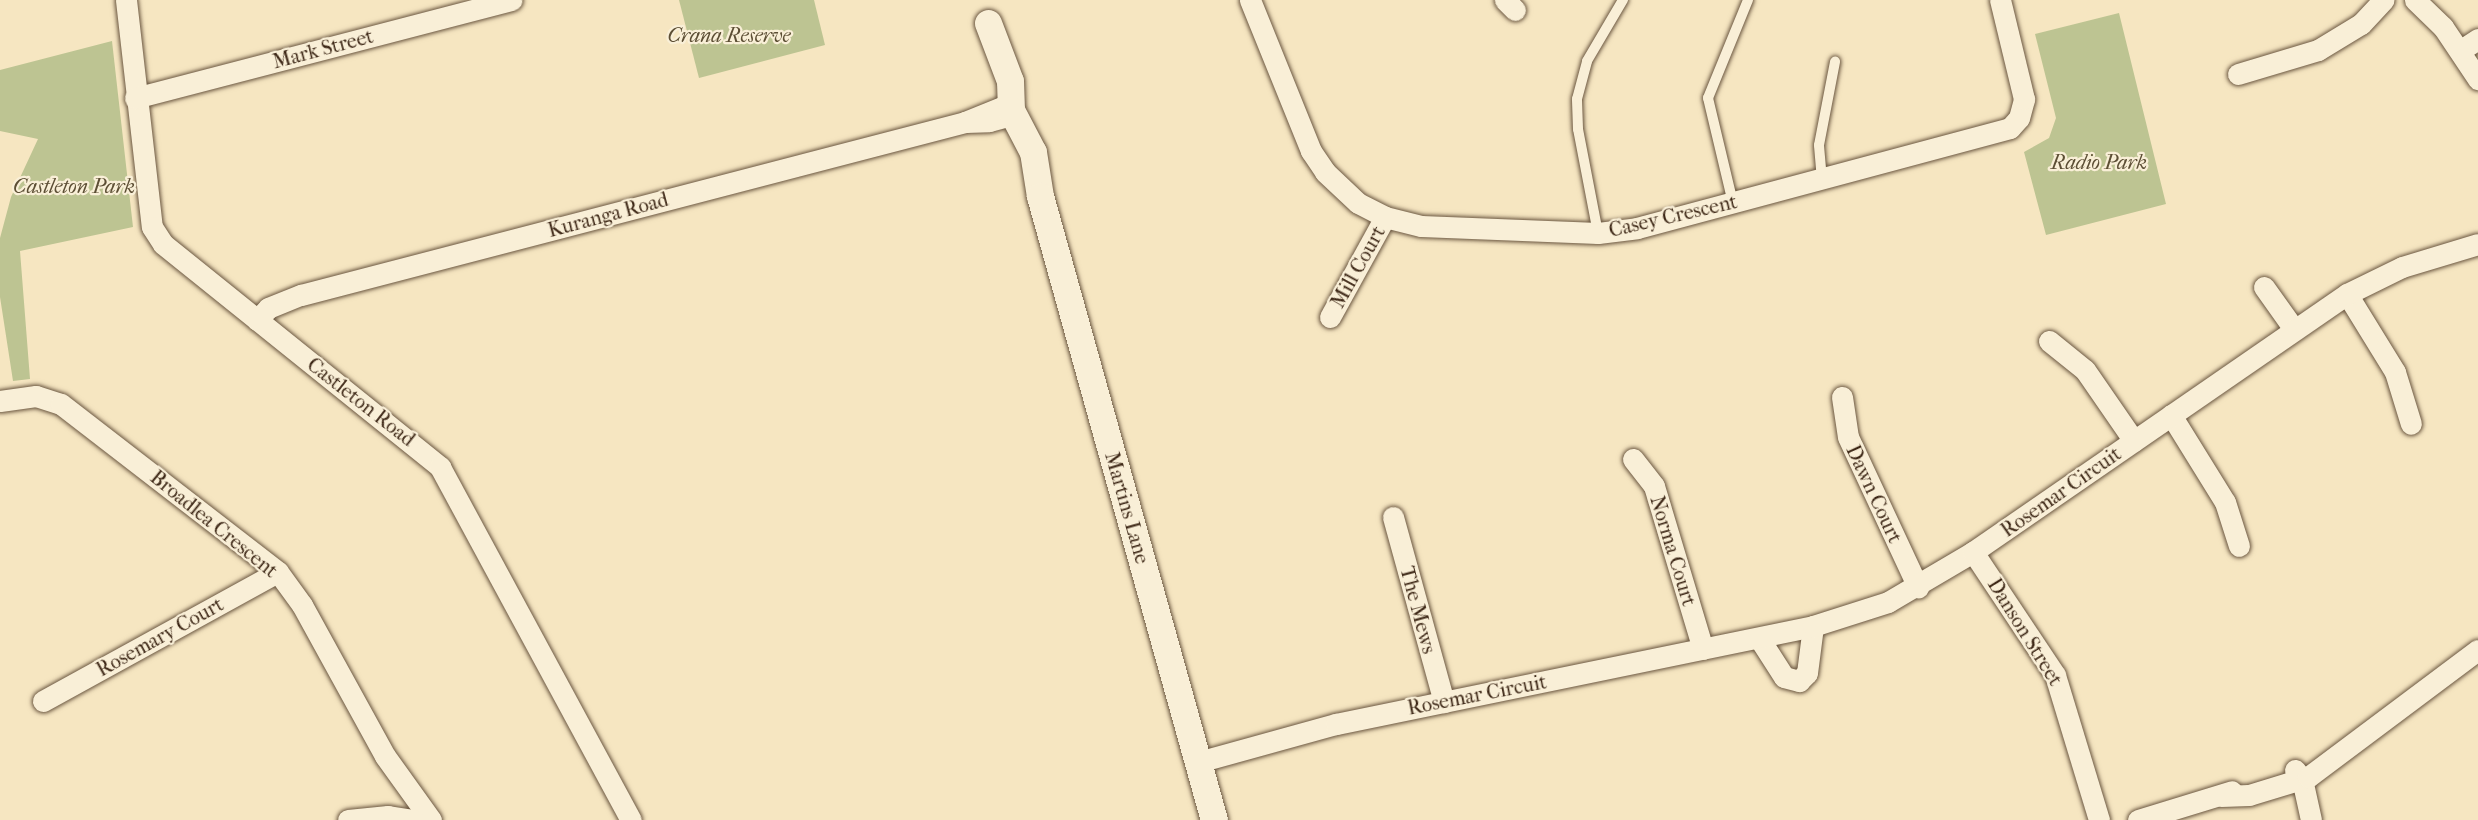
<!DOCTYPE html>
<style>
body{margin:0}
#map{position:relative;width:2478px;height:820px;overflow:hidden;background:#f6e6c1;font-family:"IM FELL French Canon",serif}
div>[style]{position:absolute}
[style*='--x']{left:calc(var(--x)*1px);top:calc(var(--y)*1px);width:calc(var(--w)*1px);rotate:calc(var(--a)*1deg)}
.green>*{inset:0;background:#bdc492}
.roads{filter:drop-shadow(0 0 2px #6a5640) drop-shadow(0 0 2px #6a5640)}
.service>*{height:10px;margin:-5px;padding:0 5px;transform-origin:5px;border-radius:5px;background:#f9efd7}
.minor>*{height:21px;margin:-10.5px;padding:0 10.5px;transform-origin:10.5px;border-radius:10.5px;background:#f9efd7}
.tertiary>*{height:27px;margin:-13.5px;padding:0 13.5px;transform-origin:13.5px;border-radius:13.5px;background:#f9efd7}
span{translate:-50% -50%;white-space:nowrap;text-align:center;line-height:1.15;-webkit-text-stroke:4.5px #f9efd7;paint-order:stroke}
.park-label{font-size:20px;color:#5c4e34;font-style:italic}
.street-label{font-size:20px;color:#3c2615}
</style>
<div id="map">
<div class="green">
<div style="clip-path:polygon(679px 0,814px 0,825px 45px,699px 78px)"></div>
<div style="clip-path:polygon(2119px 13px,2166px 204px,2046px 235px,2024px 152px,2049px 138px,2056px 118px,2035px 34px)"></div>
<div style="clip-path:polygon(112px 41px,133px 227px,20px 251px,30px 379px,13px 381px,0 297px,0 238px,11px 197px,38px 139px,0 131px,0 70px)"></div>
</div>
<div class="roads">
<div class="service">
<div style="--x:1822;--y:180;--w:35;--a:-95"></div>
<div style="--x:1819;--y:145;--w:85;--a:-79.1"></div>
<div style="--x:1733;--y:203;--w:108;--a:-103.4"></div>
<div style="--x:1708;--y:98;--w:106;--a:-67.8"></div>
<div style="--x:1598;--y:233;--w:106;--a:-100.9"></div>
<div style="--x:1578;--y:129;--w:30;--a:-92"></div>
<div style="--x:1577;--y:99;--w:39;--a:-75"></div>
<div style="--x:1587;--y:61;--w:71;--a:-59.5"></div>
</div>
<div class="minor">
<div style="--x:126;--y:0;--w:228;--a:83.5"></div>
<div style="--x:152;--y:227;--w:20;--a:57"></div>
<div style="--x:163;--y:244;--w:356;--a:38.8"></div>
<div style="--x:440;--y:467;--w:401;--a:61.6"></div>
<div style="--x:1250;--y:0;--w:163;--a:68"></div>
<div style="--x:1311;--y:151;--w:25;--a:56"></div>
<div style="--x:1325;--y:172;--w:45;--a:43.2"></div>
<div style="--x:1358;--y:203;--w:30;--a:27"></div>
<div style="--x:1385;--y:217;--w:37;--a:14"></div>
<div style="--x:1421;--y:226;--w:177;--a:2.3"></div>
<div style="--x:1598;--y:233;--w:39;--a:-7"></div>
<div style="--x:1637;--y:228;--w:386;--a:-15"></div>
<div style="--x:2010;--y:128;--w:13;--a:-48"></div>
<div style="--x:2019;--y:118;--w:20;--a:-75"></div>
<div style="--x:2024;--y:99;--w:102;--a:-103.6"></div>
<div style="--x:1505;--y:0;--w:14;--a:45"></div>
<div style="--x:2415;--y:0;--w:39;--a:44"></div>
<div style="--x:2443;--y:27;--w:63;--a:56.1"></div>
<div style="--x:2461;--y:50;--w:20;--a:-33"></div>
<div style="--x:2238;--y:74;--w:84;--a:-16.7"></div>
<div style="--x:2318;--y:50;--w:50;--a:-31.2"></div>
<div style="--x:2361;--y:24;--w:33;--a:-47"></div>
<div style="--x:135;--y:98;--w:389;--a:-14.6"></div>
<div style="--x:2264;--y:287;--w:52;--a:54.5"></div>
<div style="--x:2347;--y:294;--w:92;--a:58.4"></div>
<div style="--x:2395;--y:372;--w:54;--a:72.9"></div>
<div style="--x:1330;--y:317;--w:114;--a:-61.2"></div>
<div style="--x:257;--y:320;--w:16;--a:-47"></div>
<div style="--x:268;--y:308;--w:35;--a:-22"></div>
<div style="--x:301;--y:295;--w:686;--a:-14.6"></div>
<div style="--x:965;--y:122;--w:24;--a:-2"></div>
<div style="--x:989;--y:121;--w:16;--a:-15"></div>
<div style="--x:1004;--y:117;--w:10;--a:-45"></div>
<div style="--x:1011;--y:110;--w:9;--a:-162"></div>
<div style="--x:1002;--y:107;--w:40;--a:158"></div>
<div style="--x:2049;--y:341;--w:46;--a:38.9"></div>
<div style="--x:2085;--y:370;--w:86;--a:55.4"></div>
<div style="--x:1842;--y:397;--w:40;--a:81.5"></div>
<div style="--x:1848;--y:437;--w:166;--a:65"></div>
<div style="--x:0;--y:401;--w:36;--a:-8"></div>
<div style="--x:36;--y:396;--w:26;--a:18"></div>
<div style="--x:61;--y:404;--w:274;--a:37.7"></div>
<div style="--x:278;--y:572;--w:41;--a:54"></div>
<div style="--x:302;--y:605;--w:172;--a:61.2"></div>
<div style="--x:385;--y:756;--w:79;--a:54.3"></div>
<div style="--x:2171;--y:415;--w:102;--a:58.2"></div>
<div style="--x:2225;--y:502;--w:46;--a:72.3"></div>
<div style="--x:1633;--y:459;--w:34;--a:52"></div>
<div style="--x:1654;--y:486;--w:170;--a:73.3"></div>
<div style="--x:1393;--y:517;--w:192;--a:74.6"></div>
<div style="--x:1973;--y:552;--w:148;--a:56.3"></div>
<div style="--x:2055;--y:675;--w:152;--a:73.1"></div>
<div style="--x:1759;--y:638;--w:46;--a:57.3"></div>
<div style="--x:1784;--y:677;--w:16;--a:15"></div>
<div style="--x:1799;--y:681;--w:11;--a:-45"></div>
<div style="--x:1807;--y:673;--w:47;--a:-82.7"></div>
<div style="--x:43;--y:701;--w:268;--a:-28.8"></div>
<div style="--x:1198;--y:762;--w:143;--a:-15.4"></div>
<div style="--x:1336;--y:724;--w:487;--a:-11.6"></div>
<div style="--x:1813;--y:626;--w:79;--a:-17.7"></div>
<div style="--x:1888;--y:602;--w:99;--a:-30.5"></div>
<div style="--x:1973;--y:552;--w:454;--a:-34.6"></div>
<div style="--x:2347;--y:294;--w:61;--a:-26.1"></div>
<div style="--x:2402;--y:267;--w:79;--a:-16.8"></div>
<div style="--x:2295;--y:770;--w:11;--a:52"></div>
<div style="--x:2302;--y:779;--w:42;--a:77.6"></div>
<div style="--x:2221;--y:796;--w:28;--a:-2"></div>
<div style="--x:2249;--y:795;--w:62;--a:-17"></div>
<div style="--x:2308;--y:777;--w:212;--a:-36.8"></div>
<div style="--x:348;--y:820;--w:40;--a:-5.7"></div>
<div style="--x:388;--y:816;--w:26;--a:9"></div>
<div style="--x:2138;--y:820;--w:98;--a:-17.1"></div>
</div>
<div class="tertiary">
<div style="--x:988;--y:23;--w:62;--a:69.2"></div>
<div style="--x:1010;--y:81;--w:29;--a:88"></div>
<div style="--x:1011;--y:110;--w:47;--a:62.4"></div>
<div style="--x:1033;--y:152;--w:45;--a:81"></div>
<div style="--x:1040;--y:196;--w:648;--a:74.42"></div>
</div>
</div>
<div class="park-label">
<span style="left:729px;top:35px">Crana Reserve</span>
<span style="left:2099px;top:162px">Radio Park</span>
<span style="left:74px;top:186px">Castleton Park</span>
</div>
<div class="street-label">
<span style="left:323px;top:49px;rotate:-15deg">Mark Street</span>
<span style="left:608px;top:215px;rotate:-15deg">Kuranga Road</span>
<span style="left:1673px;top:216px;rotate:-13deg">Casey Crescent</span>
<span style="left:1358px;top:267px;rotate:-61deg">Mill Court</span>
<span style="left:361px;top:402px;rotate:38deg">Castleton Road</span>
<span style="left:2061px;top:492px;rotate:-35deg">Rosemar Circuit</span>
<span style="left:1874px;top:494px;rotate:65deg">Dawn Court</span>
<span style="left:1127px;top:508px;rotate:74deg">Martins Lane</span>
<span style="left:214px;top:524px;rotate:39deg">Broadlea Crescent</span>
<span style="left:1673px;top:551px;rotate:73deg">Norma Court</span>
<span style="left:1418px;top:610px;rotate:75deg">The Mews</span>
<span style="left:2025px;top:632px;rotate:58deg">Danson Street</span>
<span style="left:160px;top:637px;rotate:-29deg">Rosemary Court</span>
<span style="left:1477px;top:695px;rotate:-11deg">Rosemar Circuit</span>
</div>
</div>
